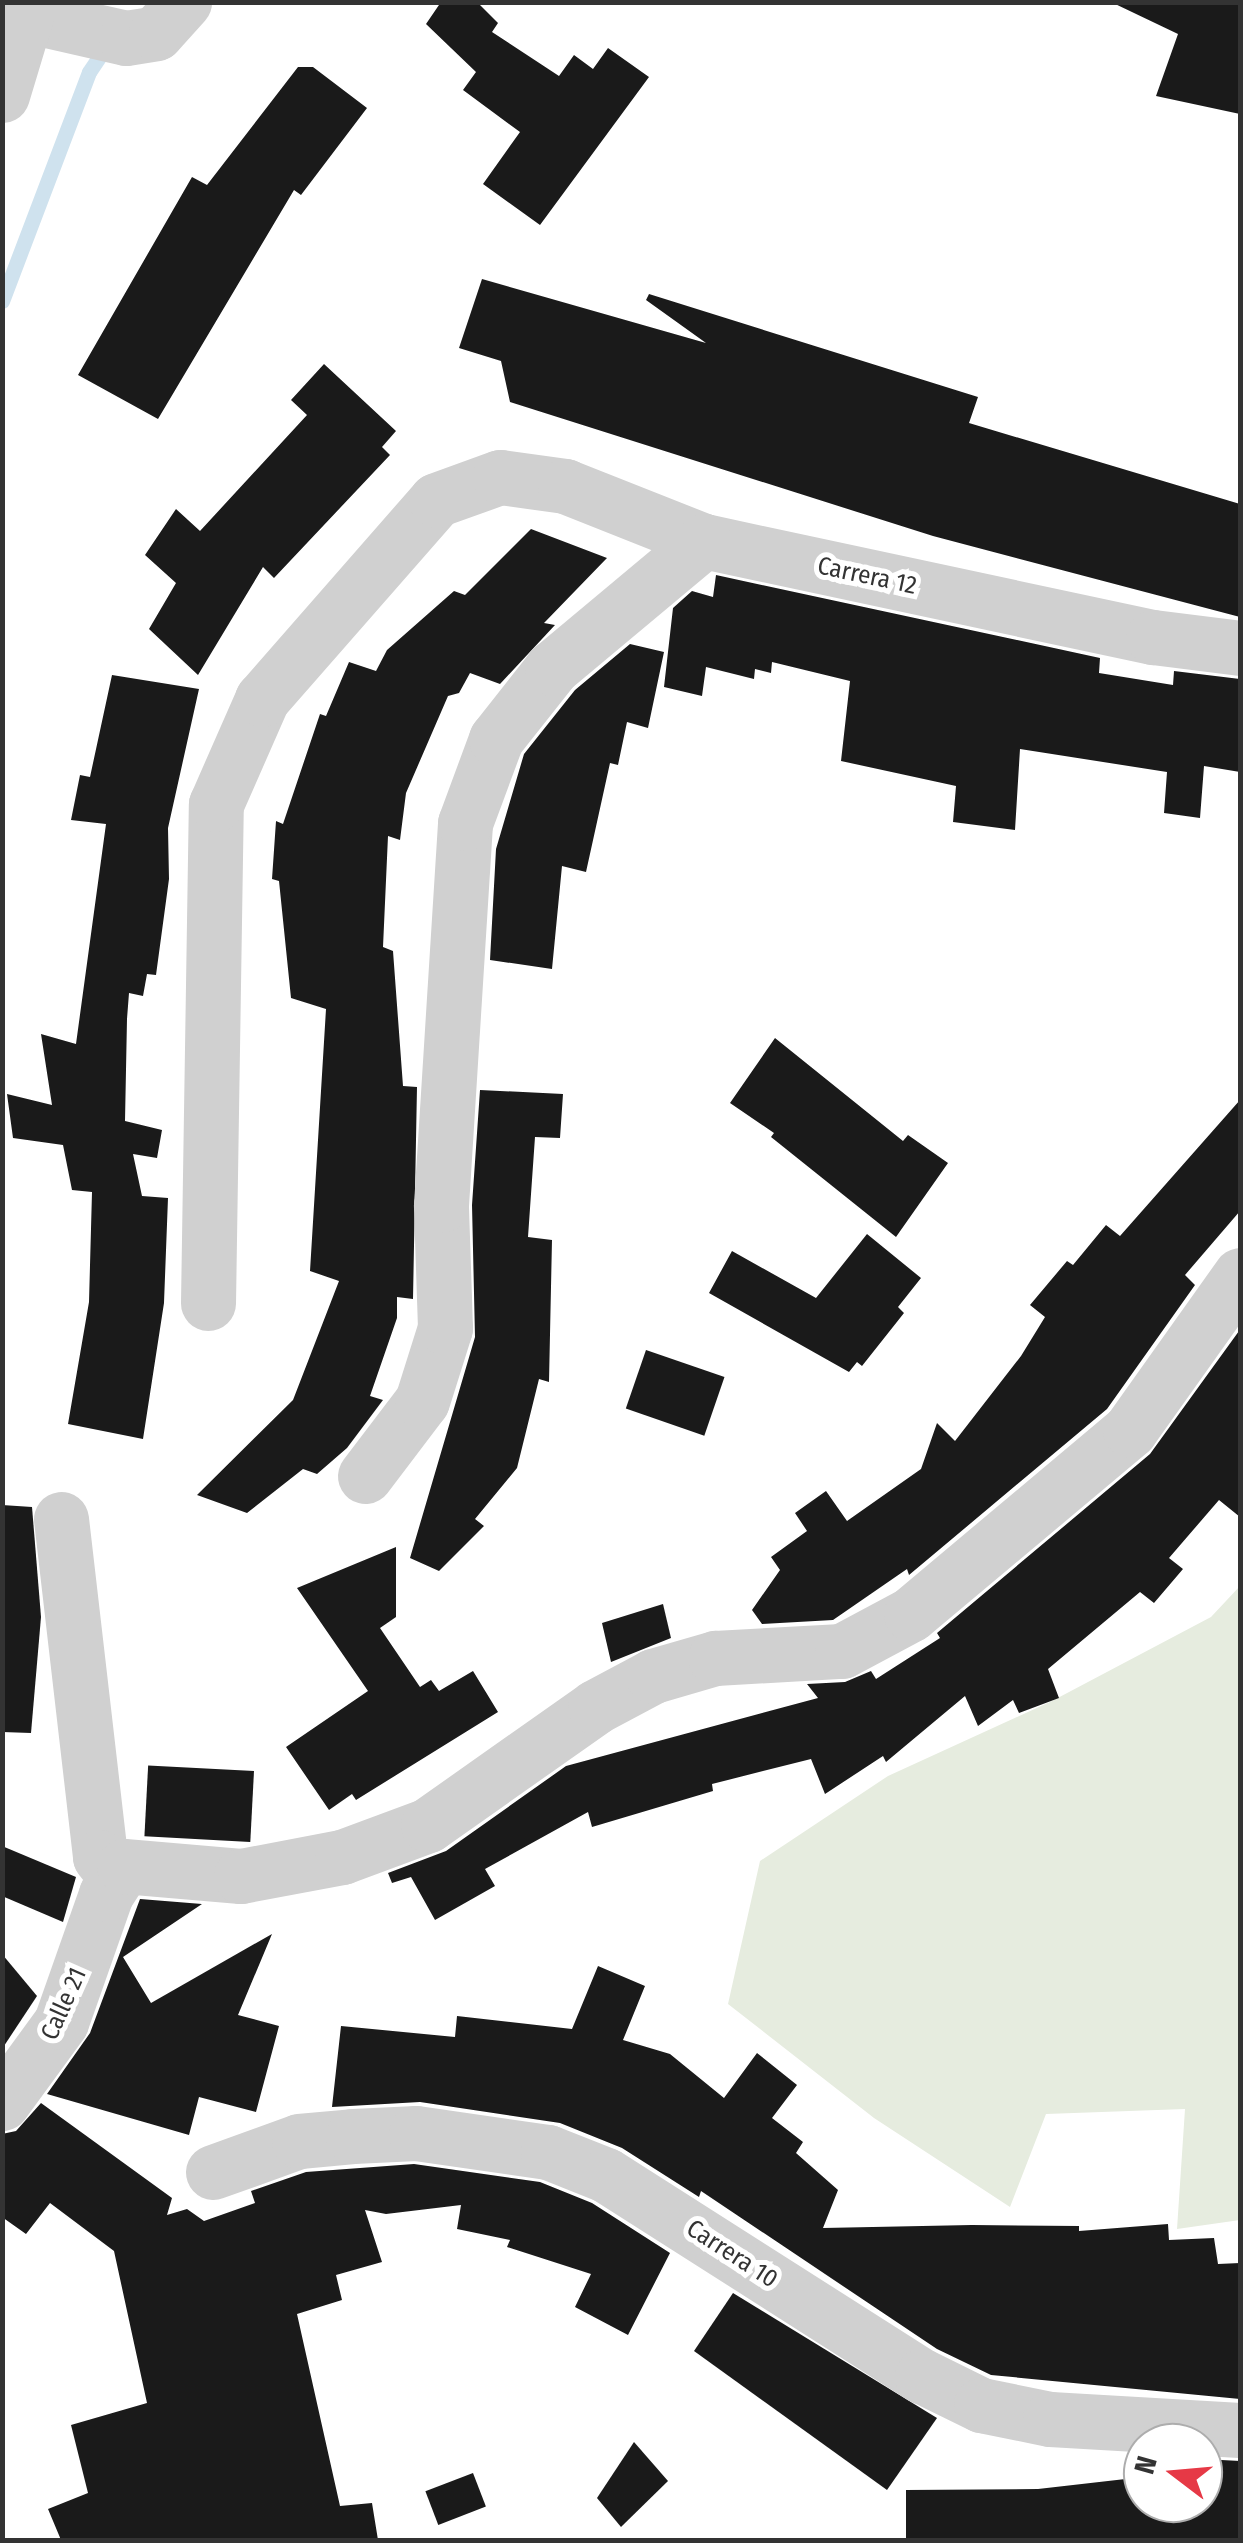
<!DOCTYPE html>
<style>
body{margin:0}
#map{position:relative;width:1243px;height:2543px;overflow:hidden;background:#fff;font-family:"Fira Sans Condensed",sans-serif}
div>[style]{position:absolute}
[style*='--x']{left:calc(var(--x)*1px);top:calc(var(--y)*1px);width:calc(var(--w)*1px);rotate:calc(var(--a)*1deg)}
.green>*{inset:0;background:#e6ecdf}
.stream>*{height:15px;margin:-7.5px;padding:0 7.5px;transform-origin:7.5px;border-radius:7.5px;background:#cfe2ee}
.building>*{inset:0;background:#1a1a1a;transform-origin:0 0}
.minor>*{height:55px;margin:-27.5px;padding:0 27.5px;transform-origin:27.5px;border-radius:27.5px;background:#d0d0d0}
span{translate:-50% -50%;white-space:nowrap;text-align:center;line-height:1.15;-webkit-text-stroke:10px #fff;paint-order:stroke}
.street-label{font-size:25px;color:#333}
.frame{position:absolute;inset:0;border:5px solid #333;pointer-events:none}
.north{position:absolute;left:1123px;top:2423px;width:100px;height:100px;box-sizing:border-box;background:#fff;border:2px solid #adadad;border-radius:50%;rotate:286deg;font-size:28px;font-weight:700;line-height:40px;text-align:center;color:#333}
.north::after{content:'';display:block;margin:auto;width:35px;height:45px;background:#e63946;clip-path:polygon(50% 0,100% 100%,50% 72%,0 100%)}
</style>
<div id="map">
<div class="green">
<div style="clip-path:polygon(1240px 1586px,1240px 2220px,1177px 2229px,1185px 2109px,1046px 2114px,1010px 2207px,874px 2118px,728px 2004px,760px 1861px,888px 1776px,1052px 1701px,1211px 1617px)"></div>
</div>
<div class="stream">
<div style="--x:2;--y:301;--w:245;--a:-69.2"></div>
<div style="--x:89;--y:72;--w:27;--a:-56"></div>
</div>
<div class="building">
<div style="clip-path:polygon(441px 2px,477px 2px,498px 23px,492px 32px,559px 76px,574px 55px,593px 69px,608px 48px,649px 77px,540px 225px,483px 184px,520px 132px,463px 90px,476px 72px,426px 24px)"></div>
<div style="clip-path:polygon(1111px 2px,1240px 2px,1240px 114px,1156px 96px,1178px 34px)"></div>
<div style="clip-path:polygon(298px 67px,313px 67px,367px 108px,301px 195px,294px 190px,158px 419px,78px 375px,192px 177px,207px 185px)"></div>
<div style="clip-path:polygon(482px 279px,706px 343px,646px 300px,649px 294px,978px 397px,969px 423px,1240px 504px,1240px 617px,933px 536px,510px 402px,501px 361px,459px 348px)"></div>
<div style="clip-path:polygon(324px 364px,396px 431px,382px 447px,390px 455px,274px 578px,263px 567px,198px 675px,149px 629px,176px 583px,145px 555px,176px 509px,200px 531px,307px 415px,291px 400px)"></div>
<div style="clip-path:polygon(531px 529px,607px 558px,544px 623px,555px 625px,500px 684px,470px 673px,459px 693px,448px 696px,406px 793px,400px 840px,388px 836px,383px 947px,393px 951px,403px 1086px,417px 1087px,413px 1299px,397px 1297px,397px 1318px,370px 1396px,383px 1400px,347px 1448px,317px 1474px,303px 1469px,247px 1513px,197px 1495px,293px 1400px,339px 1281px,310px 1271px,326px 1009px,291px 998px,279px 881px,272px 879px,276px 821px,283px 824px,320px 714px,326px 716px,349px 662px,376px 671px,387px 650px,454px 591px,465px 595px)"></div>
<div style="clip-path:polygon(716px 575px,1100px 658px,1099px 673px,1173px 685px,1174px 671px,1240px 679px,1240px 772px,1204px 766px,1200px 818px,1164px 813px,1167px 772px,1020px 749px,1015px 830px,953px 822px,956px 786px,841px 761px,850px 681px,772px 662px,771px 673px,755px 669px,754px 679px,706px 667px,702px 696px,664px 687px,673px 608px,692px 591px,713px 597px)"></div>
<div style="clip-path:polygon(630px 644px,664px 652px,648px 728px,627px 722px,618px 765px,610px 763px,586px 872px,562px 866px,552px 969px,490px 960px,496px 849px,524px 754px,575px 690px)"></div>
<div style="clip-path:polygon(112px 675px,199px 689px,168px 828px,169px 879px,156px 975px,147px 974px,143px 996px,129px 993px,127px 1019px,125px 1121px,162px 1130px,157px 1158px,133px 1154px,142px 1196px,168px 1198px,164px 1303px,143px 1439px,68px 1424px,89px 1302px,92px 1192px,72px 1190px,63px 1145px,13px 1138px,7px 1094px,52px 1105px,41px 1034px,76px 1044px,106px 824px,71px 820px,80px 775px,90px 777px)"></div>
<div style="clip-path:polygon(775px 1038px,903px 1141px,908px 1135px,948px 1163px,896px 1237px,771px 1137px,774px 1133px,730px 1103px)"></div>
<div style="clip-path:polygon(480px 1090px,563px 1094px,560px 1138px,535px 1137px,528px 1237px,552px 1240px,549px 1382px,539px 1379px,517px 1468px,475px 1519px,484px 1526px,439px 1571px,410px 1558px,475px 1337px,472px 1205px)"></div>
<div style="clip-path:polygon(1240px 1100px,1240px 1211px,1185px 1275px,1195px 1285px,1107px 1409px,909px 1575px,907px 1569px,833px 1620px,762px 1624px,752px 1610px,780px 1570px,771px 1557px,807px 1531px,795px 1513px,826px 1491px,847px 1521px,921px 1469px,937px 1423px,955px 1441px,1021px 1356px,1045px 1317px,1030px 1305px,1067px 1261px,1073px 1265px,1106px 1225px,1120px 1236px)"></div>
<div style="clip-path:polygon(867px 1234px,921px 1278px,898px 1307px,904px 1313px,862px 1366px,857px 1362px,849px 1372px,709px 1293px,732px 1251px,816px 1298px)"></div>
<div style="clip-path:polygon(1239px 1331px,1240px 1517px,1219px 1500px,1169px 1558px,1183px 1569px,1154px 1603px,1140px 1592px,1048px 1669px,1059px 1698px,1019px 1713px,1013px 1700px,978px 1726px,965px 1696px,886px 1762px,883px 1756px,825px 1794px,811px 1759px,712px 1784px,713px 1791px,592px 1827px,588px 1812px,485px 1869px,495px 1886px,435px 1920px,411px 1877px,392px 1883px,388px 1873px,446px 1851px,566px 1766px,818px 1698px,807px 1684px,845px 1682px,871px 1671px,876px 1679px,940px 1638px,937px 1633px,1150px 1454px)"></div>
<div style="left:646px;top:1350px;width:83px;height:62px;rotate:19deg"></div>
<div style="clip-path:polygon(2px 1505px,32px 1507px,41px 1617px,31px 1733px,2px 1732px)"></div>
<div style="clip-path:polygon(396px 1547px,396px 1617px,380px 1628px,420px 1687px,431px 1680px,439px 1691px,473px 1671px,498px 1712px,356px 1800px,352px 1794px,329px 1810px,286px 1747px,368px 1691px,297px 1588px)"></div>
<div style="clip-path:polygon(663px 1604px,671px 1638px,611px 1662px,602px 1623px)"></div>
<div style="left:254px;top:1771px;width:71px;height:106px;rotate:93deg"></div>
<div style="clip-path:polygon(2px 1846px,76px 1877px,63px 1922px,2px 1896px)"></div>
<div style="clip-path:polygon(140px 1899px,202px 1904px,123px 1957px,151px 2003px,272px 1934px,238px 2015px,279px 2026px,256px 2112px,199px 2097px,189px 2135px,47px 2094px,90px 2033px)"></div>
<div style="clip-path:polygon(2px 1954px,37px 1996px,2px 2049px)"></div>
<div style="clip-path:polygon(598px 1966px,645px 1986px,623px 2040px,670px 2054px,724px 2098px,757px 2053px,797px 2085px,772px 2118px,803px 2142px,796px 2153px,838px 2190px,823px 2228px,972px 2225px,1079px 2226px,1079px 2231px,1168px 2224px,1169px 2240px,1214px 2238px,1218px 2264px,1240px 2263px,1240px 2399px,991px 2375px,937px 2349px,701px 2191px,699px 2197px,622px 2148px,560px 2123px,420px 2102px,332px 2107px,341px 2026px,455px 2037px,457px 2016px,572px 2029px)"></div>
<div style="clip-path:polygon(41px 2103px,172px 2198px,167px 2215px,187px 2209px,204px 2221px,255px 2203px,251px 2191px,306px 2172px,414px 2164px,540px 2182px,592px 2203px,670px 2253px,628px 2335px,575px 2307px,591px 2274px,507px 2247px,510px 2240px,457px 2229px,461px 2205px,386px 2214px,365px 2210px,382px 2262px,336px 2275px,342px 2300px,297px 2314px,340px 2506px,372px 2503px,378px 2540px,61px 2540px,48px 2509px,88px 2493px,71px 2425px,147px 2403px,114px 2251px,50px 2203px,26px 2234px,2px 2217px,2px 2134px,16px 2131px)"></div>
<div style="clip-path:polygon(733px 2293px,937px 2418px,887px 2490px,694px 2351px)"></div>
<div style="clip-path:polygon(634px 2442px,668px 2481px,621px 2527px,597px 2498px)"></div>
<div style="clip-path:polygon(1203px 2459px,1240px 2461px,1240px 2540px,906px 2540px,906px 2490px,1038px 2489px,1143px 2477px,1143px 2503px,1203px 2503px)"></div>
<div style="left:473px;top:2473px;width:36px;height:51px;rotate:69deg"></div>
</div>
<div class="minor">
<div style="--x:29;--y:16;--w:99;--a:12.8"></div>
<div style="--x:126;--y:38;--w:30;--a:-9"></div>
<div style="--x:156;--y:33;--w:42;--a:-47.9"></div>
<div style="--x:2;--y:95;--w:97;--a:-73.2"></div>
<div style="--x:208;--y:1303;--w:499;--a:-89.1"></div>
<div style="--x:216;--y:804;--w:115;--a:-66.3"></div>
<div style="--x:262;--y:699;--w:264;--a:-48.8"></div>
<div style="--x:436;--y:500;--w:68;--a:-19.8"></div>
<div style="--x:500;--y:477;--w:66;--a:7.9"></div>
<div style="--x:565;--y:486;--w:149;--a:21.6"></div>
<div style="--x:704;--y:541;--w:459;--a:12.1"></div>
<div style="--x:1153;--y:637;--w:88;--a:7.2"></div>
<div style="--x:365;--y:1476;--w:94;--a:-52.8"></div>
<div style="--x:422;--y:1401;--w:77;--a:-72.5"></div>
<div style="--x:445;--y:1328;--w:123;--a:-91.9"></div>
<div style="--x:441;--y:1205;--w:383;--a:-86.4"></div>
<div style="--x:465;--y:823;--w:90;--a:-69.7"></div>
<div style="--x:496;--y:739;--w:90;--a:-51.7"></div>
<div style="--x:552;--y:668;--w:198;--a:-39.9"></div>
<div style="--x:61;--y:1519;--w:340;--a:83.4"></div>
<div style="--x:100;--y:1857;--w:24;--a:52"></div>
<div style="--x:2;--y:2103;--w:100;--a:-53.9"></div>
<div style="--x:61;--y:2022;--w:136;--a:-70.6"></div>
<div style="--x:106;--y:1894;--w:33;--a:-57"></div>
<div style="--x:124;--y:1866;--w:117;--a:4.9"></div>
<div style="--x:241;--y:1876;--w:103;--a:-10.7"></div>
<div style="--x:342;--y:1857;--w:92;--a:-20.4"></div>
<div style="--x:428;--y:1825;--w:204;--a:-35.2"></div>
<div style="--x:595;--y:1707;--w:66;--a:-28.1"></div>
<div style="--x:653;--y:1676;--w:65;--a:-16.2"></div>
<div style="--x:715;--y:1658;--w:127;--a:-3.2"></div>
<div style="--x:842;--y:1651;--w:78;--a:-28.2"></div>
<div style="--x:911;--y:1614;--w:286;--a:-40"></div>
<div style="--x:1130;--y:1430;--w:190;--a:-54.6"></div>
<div style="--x:213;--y:2172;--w:91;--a:-19.8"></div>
<div style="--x:299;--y:2141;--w:54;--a:-5.3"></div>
<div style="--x:353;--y:2136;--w:63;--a:-2.7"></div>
<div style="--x:416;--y:2133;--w:133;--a:8.2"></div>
<div style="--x:548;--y:2152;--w:62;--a:21.6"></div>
<div style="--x:606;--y:2175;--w:375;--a:32.5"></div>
<div style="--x:922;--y:2376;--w:66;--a:26.2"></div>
<div style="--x:981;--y:2405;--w:70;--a:11.5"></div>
<div style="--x:1050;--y:2419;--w:190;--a:3.3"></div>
</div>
<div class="street-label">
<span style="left:867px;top:576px;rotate:12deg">Carrera 12</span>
<span style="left:64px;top:2004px;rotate:-66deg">Calle 21</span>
<span style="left:732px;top:2254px;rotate:33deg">Carrera 10</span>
</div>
<div class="frame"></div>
<div class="north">N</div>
</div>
